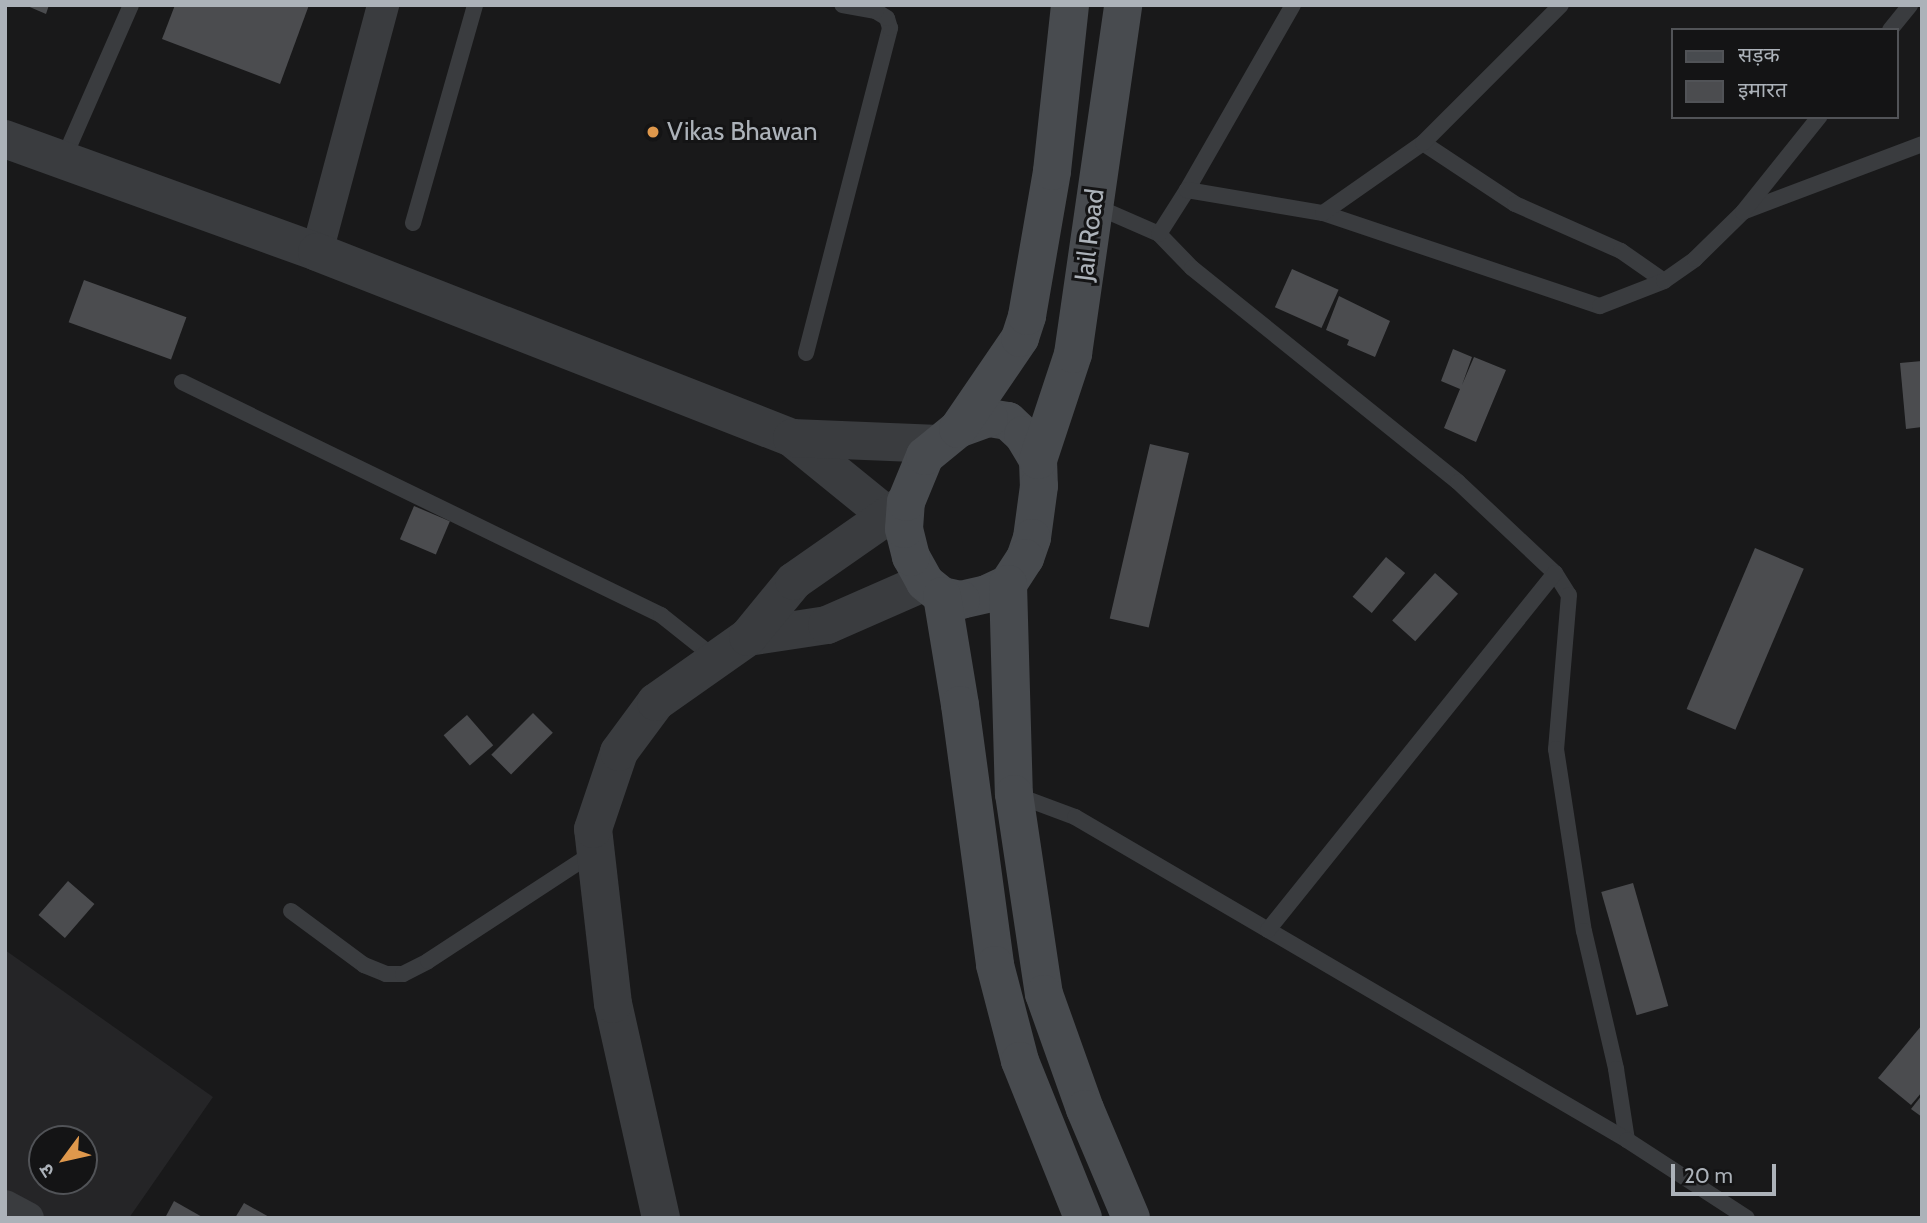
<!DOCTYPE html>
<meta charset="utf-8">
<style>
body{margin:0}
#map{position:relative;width:1927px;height:1223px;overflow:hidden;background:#19191a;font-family:Cabin,"Noto Sans Devanagari",sans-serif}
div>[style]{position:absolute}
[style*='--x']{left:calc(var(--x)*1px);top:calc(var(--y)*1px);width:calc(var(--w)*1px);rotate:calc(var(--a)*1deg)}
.built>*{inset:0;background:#252527}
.building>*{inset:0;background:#4b4c4f;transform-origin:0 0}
.service>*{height:16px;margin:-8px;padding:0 8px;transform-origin:8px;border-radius:8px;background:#3a3c3f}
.minor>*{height:32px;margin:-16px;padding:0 16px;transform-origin:16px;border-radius:16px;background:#3a3c3f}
.tertiary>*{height:38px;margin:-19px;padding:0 19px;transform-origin:19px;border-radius:19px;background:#3a3c3f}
.secondary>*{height:38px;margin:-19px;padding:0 19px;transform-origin:19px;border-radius:19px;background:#484b4f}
.dots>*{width:19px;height:19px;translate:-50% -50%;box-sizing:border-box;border:4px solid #141415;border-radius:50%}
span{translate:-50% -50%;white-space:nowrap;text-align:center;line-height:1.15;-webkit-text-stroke:6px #141415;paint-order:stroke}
.poi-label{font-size:26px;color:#acb2b9}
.left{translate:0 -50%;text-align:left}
.street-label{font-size:26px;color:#acb2b9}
.frame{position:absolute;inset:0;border:7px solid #acb2b9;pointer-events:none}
.legend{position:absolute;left:1671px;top:28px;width:228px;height:91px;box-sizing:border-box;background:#141415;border:2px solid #515357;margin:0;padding:9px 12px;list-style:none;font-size:21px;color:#acb2b9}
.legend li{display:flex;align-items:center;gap:14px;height:35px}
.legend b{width:35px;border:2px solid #515357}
.north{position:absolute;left:28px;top:1125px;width:70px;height:70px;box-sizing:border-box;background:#141415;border:2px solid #515357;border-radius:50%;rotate:237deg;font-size:19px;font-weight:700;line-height:28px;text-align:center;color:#acb2b9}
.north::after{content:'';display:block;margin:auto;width:24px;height:32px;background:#df984c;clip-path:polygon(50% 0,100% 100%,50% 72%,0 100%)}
.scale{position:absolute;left:1671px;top:1164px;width:105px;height:32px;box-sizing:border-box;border:4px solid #acb2b9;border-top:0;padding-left:9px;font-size:21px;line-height:24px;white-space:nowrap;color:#acb2b9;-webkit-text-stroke:5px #141415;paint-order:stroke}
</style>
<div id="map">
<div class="built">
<div style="clip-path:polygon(evenodd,5px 950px,213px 1097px,129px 1218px,5px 1218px,5px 950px,42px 1139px,84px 1139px,84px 1181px,42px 1181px,42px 1139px)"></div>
</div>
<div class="building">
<div style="clip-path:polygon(25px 5px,49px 5px,46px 14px)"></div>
<div style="clip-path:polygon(175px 5px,309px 5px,280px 84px,162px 39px)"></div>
<div style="left:1292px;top:269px;width:51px;height:42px;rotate:24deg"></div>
<div style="left:84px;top:280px;width:109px;height:45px;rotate:20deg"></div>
<div style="clip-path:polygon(1339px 296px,1390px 321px,1375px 357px,1347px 345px,1349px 340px,1326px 330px)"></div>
<div style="clip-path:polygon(1453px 349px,1472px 357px,1462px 385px,1474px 357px,1506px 370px,1476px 442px,1444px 428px,1460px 389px,1441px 381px)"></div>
<div style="clip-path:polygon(1922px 361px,1922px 427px,1906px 429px,1900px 363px)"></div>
<div style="left:1150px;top:444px;width:40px;height:179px;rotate:13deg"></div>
<div style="left:414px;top:506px;width:39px;height:36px;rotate:23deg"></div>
<div style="left:1755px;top:548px;width:53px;height:175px;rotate:23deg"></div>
<div style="left:1386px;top:557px;width:25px;height:52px;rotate:40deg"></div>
<div style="left:1435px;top:573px;width:31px;height:64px;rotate:42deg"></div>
<div style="left:533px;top:713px;width:28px;height:59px;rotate:45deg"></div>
<div style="left:467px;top:715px;width:40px;height:31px;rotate:49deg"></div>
<div style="left:68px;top:881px;width:35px;height:45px;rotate:41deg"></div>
<div style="left:1633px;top:883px;width:128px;height:33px;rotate:74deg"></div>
<div style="clip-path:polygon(1922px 1025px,1922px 1092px,1911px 1105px,1878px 1078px)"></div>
<div style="clip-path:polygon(1922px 1095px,1922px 1117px,1911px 1109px)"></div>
<div style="clip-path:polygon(174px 1201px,204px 1218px,165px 1218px)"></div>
<div style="clip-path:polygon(244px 1203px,271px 1218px,235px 1218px)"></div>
</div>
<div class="service">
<div style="--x:1890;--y:30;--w:32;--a:-51"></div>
<div style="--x:1423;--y:143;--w:110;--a:33.5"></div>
<div style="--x:1515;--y:204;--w:116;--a:23.9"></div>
<div style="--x:1621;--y:251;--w:52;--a:34.9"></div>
<div style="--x:63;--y:160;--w:169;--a:-66.3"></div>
<div style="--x:1187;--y:190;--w:213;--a:-60.2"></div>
<div style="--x:1095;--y:206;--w:70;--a:23.6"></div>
<div style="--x:1159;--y:234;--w:47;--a:45.9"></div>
<div style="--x:1192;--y:268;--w:341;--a:38.8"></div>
<div style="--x:1458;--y:482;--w:133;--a:43.2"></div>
<div style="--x:1555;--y:573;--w:26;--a:58"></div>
<div style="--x:1569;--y:595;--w:155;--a:94.8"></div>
<div style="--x:1556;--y:749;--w:184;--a:81.3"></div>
<div style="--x:1584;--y:931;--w:142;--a:76.9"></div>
<div style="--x:1616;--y:1069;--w:72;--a:81.2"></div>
<div style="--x:1745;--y:211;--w:189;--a:-20.7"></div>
<div style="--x:1323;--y:213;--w:292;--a:18.6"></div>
<div style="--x:1600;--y:306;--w:69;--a:-21.3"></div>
<div style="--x:1664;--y:281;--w:38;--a:-35"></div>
<div style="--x:1695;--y:259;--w:67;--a:-44.4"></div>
<div style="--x:1743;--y:212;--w:122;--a:-51.3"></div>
<div style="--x:413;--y:223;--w:227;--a:-74.1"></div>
<div style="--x:1159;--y:234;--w:52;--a:-57.5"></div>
<div style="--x:1187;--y:190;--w:138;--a:9.6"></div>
<div style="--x:1323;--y:213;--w:122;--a:-35"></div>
<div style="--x:1423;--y:143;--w:195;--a:-45"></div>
<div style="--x:806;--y:353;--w:336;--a:-75.5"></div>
<div style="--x:890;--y:28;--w:10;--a:-107"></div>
<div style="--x:887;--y:18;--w:13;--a:-148"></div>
<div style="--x:876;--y:11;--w:34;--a:-170"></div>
<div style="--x:182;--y:382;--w:533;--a:25.94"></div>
<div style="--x:661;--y:615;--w:69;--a:38.5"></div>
<div style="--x:1016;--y:795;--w:63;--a:20.4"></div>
<div style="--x:1075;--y:817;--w:640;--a:30.33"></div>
<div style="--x:1627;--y:1140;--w:143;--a:33"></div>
<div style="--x:291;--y:911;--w:91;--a:36.5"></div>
<div style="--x:364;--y:965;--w:24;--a:22"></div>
<div style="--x:386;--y:974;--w:17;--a:0"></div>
<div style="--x:403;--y:974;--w:28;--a:-27"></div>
<div style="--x:428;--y:961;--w:197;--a:-33.2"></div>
<div style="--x:1268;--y:930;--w:458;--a:-51.2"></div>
</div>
<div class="minor">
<div style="--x:317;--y:252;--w:256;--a:-75"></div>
<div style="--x:5;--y:1206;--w:26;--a:28"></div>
</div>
<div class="tertiary">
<div style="--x:5;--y:139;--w:332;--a:19.9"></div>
<div style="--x:317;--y:252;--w:510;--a:21.38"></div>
<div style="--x:792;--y:438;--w:144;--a:39.1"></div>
<div style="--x:792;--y:438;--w:147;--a:2.3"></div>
<div style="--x:748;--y:637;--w:80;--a:-8.6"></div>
<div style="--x:827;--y:625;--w:107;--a:-23.7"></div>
<div style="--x:661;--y:1218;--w:219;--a:-102.6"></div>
<div style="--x:613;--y:1004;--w:176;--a:-96.5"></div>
<div style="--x:593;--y:829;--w:81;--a:-71.3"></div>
<div style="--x:619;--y:752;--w:62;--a:-53.5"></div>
<div style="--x:656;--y:702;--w:113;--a:-35.2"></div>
<div style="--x:748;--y:637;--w:72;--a:-50.6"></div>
<div style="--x:794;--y:581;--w:136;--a:-34.9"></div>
</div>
<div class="secondary">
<div style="--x:989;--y:418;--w:19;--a:9"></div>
<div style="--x:1008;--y:421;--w:21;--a:43"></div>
<div style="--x:1023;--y:435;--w:29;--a:59"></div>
<div style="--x:1038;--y:460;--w:26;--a:88"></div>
<div style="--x:1039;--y:486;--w:52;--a:97.7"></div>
<div style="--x:1032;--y:538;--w:21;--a:109"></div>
<div style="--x:1025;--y:558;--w:31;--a:123"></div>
<div style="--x:1008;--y:584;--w:23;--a:155"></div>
<div style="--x:987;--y:594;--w:27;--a:167"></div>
<div style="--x:961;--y:600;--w:19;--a:-168"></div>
<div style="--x:942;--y:596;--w:22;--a:-141"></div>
<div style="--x:925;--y:582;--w:29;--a:-119"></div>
<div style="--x:911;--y:557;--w:29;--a:-104"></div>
<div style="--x:904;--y:529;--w:27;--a:-86"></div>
<div style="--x:906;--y:502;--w:50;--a:-67.6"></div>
<div style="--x:925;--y:456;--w:43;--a:-39.3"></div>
<div style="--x:958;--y:429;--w:33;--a:-20"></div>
<div style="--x:958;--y:429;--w:110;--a:-55.7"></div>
<div style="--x:1020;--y:338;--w:23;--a:-72"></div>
<div style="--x:1027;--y:316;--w:147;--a:-80.2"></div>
<div style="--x:1052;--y:171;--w:167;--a:-83.8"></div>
<div style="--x:1038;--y:460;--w:112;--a:-71.7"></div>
<div style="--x:1073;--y:354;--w:353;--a:-81.8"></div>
<div style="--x:1008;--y:584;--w:210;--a:88.4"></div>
<div style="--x:1014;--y:794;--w:202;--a:81.5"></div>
<div style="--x:1044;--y:994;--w:122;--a:70.4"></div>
<div style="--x:1085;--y:1109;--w:118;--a:67.1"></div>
<div style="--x:942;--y:596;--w:110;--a:80.6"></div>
<div style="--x:960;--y:705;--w:262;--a:82.3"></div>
<div style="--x:995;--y:965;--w:99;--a:75.4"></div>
<div style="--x:1020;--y:1061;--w:169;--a:68.1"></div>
</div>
<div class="dots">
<div style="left:653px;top:132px;background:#df984c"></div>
</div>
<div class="poi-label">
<span class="left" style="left:667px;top:132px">Vikas Bhawan</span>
</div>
<div class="street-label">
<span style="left:1090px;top:235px;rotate:-83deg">Jail Road</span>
</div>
<div class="frame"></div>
<ul class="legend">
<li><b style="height:9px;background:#484b4f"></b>सड़क</li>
<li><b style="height:19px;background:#4b4c4f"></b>इमारत</li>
</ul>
<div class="north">उ</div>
<div class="scale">20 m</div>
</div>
